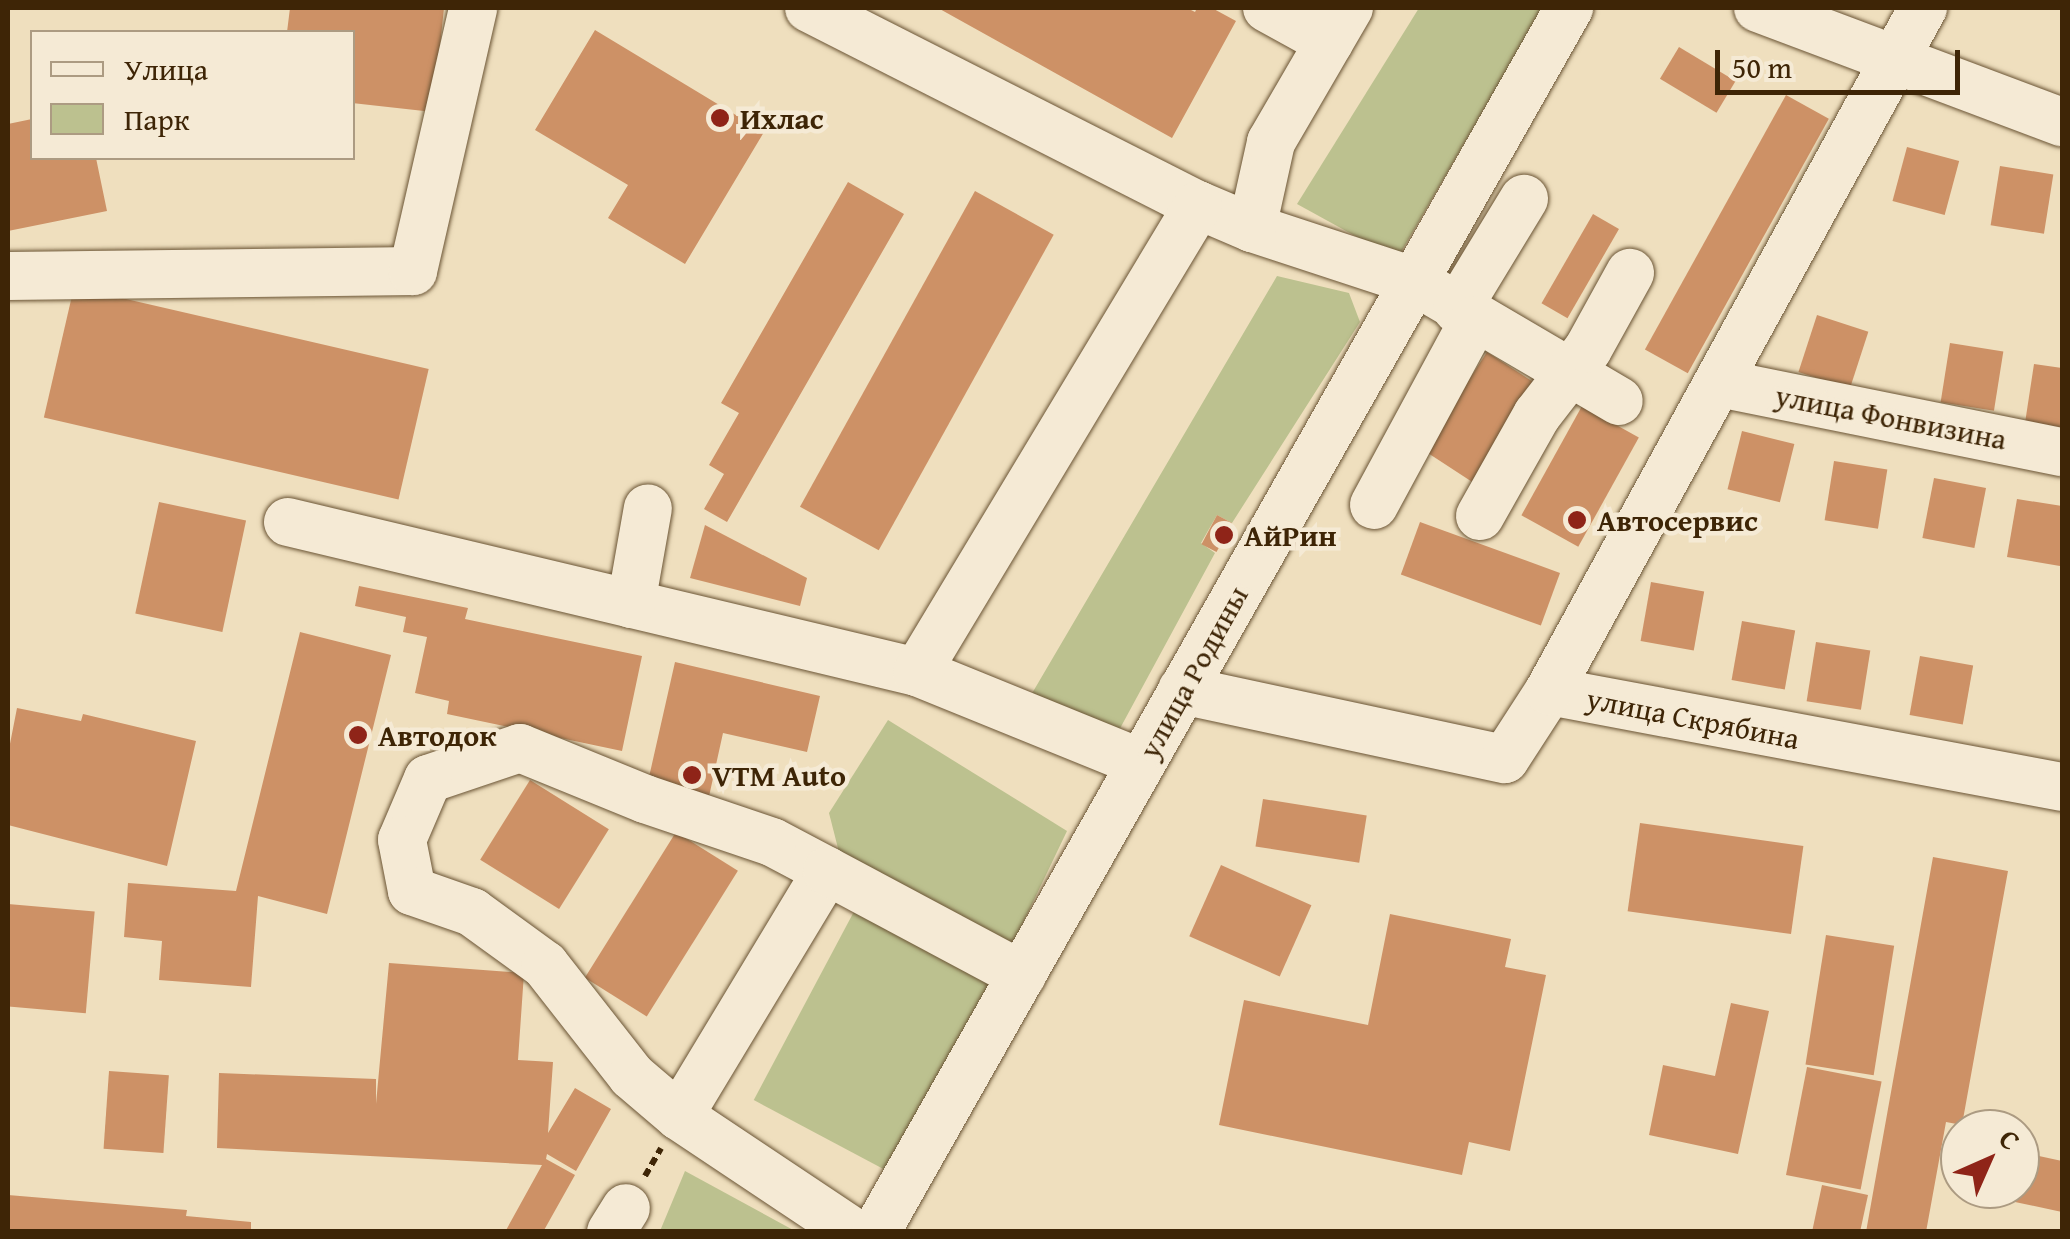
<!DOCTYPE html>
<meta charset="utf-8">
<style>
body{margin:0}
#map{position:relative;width:2070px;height:1239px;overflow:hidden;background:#efdfbe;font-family:"Gentium Book Plus",serif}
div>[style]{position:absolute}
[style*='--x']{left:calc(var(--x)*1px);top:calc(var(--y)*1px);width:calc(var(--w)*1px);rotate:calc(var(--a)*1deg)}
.green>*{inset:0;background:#bcc18f;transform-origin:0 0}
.building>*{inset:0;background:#cd9166;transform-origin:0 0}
.path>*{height:6px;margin-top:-3px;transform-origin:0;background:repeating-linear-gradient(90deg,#3e2506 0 8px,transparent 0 13px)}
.roads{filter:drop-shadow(0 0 2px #6a5434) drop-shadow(0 0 2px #6a5434)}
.minor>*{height:48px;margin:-24px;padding:0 24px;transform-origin:24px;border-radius:24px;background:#f5ead5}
.dots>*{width:28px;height:28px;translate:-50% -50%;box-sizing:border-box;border:5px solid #f5ead5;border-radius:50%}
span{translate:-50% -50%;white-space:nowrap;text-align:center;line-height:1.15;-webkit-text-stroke:9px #f5ead5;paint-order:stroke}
.poi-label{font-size:30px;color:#3e2506;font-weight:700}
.left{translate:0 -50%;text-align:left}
.street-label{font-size:30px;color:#3e2506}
.frame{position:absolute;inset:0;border:10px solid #3e2506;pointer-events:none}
.legend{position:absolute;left:30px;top:30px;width:325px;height:130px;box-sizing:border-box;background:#f5ead5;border:2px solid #ac9b82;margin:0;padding:12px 18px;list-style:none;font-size:30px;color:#3e2506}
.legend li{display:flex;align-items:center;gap:20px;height:50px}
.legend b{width:50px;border:2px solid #ac9b82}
.north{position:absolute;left:1940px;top:1109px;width:100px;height:100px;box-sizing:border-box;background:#f5ead5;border:2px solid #ac9b82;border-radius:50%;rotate:45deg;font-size:28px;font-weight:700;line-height:40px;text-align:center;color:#3e2506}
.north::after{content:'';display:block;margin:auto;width:35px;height:45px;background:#8f2418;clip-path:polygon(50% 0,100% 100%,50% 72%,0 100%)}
.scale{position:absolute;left:1715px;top:50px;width:245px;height:45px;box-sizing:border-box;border:5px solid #3e2506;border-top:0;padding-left:12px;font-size:30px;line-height:35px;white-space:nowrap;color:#3e2506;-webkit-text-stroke:8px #f5ead5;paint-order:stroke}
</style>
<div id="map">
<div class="green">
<div style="clip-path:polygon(1419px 8px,1543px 8px,1397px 259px,1297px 204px)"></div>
<div style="clip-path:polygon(1277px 276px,1349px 293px,1360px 322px,1232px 523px,1217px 515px,1201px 543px,1215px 553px,1117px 734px,1024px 707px)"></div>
<div style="clip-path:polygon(888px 720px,1067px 831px,1009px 952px,841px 860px,829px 813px)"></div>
<div style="left:858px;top:904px;width:158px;height:222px;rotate:28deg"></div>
<div style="clip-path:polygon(685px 1171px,795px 1231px,660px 1231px)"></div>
</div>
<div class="building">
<div style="clip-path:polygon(290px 8px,444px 8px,433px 112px,352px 103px,352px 32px,287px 32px)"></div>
<div style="clip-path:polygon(938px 8px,1187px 8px,1195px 12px,1197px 8px,1212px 8px,1236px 21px,1172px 138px)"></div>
<div style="clip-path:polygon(595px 30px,764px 132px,685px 264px,608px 218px,628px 185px,535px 130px)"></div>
<div style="left:1679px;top:47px;width:66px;height:37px;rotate:31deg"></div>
<div style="left:1786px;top:95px;width:49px;height:291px;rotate:29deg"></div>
<div style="clip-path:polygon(32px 119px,32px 158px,96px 158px,107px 211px,8px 231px,8px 124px)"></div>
<div style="left:1907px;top:147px;width:54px;height:56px;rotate:15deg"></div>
<div style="left:2000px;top:166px;width:54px;height:60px;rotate:9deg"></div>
<div style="clip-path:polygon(848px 182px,904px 214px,727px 522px,704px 509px,724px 474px,709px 465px,739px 413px,721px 403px)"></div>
<div style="left:975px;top:191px;width:90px;height:361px;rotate:29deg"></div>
<div style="left:1593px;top:214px;width:30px;height:103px;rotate:30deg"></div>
<div style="left:74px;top:287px;width:364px;height:134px;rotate:13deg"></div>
<div style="left:1817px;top:315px;width:54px;height:60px;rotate:18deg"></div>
<div style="left:1950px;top:343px;width:54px;height:60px;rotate:9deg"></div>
<div style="left:1487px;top:352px;width:68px;height:117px;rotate:33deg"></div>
<div style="clip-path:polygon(2034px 364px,2062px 368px,2062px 429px,2025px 423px)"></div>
<div style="left:1582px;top:406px;width:65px;height:125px;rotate:29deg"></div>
<div style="left:1742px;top:431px;width:54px;height:60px;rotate:14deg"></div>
<div style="left:1834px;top:461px;width:54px;height:60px;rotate:9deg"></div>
<div style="left:1934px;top:478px;width:53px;height:61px;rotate:11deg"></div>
<div style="clip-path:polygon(2017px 499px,2062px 506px,2060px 566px,2007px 557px)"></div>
<div style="left:159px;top:502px;width:89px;height:114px;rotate:12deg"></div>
<div style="left:1217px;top:515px;width:17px;height:33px;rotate:28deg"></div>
<div style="left:1420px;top:522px;width:149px;height:56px;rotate:20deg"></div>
<div style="clip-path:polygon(705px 525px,807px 578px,800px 606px,690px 578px)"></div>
<div style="left:1651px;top:582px;width:54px;height:60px;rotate:10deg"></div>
<div style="clip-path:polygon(359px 586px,468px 608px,465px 619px,642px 656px,622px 751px,447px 714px,449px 701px,415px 693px,427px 637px,403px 632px,406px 617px,355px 606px)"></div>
<div style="left:1742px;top:621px;width:54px;height:60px;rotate:10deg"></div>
<div style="clip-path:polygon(300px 632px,391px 655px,327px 914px,258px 896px,251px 987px,159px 980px,162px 941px,124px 937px,128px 883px,236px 891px)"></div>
<div style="left:1816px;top:642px;width:55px;height:60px;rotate:9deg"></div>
<div style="left:1920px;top:656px;width:54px;height:60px;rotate:10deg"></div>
<div style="clip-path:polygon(675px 662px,820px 696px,807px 752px,723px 733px,708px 801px,647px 786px)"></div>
<div style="clip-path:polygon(17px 708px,81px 721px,83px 714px,196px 741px,167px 866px,8px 825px,8px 754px)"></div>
<div style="left:530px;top:780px;width:93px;height:94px;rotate:32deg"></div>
<div style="left:1263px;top:799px;width:105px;height:48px;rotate:9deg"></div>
<div style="left:1640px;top:823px;width:165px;height:89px;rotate:8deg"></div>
<div style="left:676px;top:832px;width:73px;height:172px;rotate:32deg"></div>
<div style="clip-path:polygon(1933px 857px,2008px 871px,1984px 1003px,1962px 1125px,1946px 1122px,1926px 1232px,1866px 1232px)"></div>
<div style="left:1221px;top:865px;width:99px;height:78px;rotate:24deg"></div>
<div style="left:8px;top:904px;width:87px;height:102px;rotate:5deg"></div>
<div style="clip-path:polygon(1390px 914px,1511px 939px,1505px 967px,1546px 975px,1510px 1151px,1469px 1142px,1462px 1175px,1219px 1125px,1244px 1000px,1368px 1025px)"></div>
<div style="left:1826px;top:935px;width:69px;height:131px;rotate:9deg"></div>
<div style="clip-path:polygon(389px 963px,524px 973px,518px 1060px,553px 1062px,548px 1133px,575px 1088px,611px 1109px,576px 1171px,547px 1154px,546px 1159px,575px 1175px,543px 1232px,505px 1232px,542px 1165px,217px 1148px,219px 1073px,376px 1079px,376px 1104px)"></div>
<div style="clip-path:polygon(1731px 1003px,1769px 1011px,1738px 1154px,1649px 1135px,1663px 1065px,1715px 1076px)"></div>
<div style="left:1807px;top:1067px;width:76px;height:110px;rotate:11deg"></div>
<div style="left:109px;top:1071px;width:60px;height:78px;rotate:4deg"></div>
<div style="clip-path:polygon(2025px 1153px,2062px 1161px,2062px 1212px,2015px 1202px)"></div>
<div style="clip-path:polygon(1822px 1185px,1868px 1195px,1860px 1232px,1812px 1232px)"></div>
<div style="clip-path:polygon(8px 1195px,187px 1210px,186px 1216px,251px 1222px,251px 1232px,8px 1232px)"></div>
</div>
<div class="path">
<div style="--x:645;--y:1176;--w:32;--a:-60"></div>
</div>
<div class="roads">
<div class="minor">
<div style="--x:809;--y:8;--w:436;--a:26.9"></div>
<div style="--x:1198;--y:205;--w:59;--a:23.1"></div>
<div style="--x:1252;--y:228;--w:173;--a:18.2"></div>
<div style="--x:1416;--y:282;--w:235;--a:30.4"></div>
<div style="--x:1267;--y:8;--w:71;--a:28.7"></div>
<div style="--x:1758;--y:8;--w:325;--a:20.6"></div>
<div style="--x:1252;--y:228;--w:88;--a:-77.5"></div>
<div style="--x:1271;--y:142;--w:155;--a:-59.8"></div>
<div style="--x:8;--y:276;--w:405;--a:-0.7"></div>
<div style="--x:413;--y:271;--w:270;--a:-77.1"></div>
<div style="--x:1457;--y:309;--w:129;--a:-58.7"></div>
<div style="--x:1719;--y:383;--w:350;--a:11.4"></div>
<div style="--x:1374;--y:505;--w:210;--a:-61.6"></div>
<div style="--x:1480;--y:516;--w:116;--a:-60.6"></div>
<div style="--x:1537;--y:415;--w:83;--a:-52.3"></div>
<div style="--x:1588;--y:349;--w:87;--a:-61.1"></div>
<div style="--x:288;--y:522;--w:647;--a:13.41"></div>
<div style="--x:917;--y:672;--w:242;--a:22.1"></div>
<div style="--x:631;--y:604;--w:97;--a:-80"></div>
<div style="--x:917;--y:672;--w:545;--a:-58.96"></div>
<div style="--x:1182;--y:690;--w:330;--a:12.1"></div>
<div style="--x:1505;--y:759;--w:81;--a:-57.1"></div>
<div style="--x:1549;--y:691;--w:522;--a:10.6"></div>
<div style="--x:1549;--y:691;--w:779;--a:-61.3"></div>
<div style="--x:827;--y:871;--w:62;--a:-152.2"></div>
<div style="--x:772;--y:842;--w:134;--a:-161.3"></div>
<div style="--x:645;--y:799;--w:135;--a:-157.8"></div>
<div style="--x:520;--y:748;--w:97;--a:161.4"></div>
<div style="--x:428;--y:779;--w:66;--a:113.1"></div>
<div style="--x:402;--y:840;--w:52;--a:78.9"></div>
<div style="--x:412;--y:891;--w:64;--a:19.3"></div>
<div style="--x:472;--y:912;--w:90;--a:36"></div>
<div style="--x:545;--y:965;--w:141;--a:51.9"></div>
<div style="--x:632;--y:1076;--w:62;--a:40.4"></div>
<div style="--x:679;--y:1116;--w:209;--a:33.7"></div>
<div style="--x:679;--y:1116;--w:286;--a:-58.9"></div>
<div style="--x:827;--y:871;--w:221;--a:28.1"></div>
<div style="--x:611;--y:1232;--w:28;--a:-58"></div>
<div style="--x:876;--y:1232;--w:1407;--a:-60.48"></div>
</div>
</div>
<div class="dots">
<div style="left:720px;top:118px;background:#8f2418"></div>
<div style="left:1577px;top:520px;background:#8f2418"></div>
<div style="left:1224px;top:535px;background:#8f2418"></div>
<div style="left:358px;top:735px;background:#8f2418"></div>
<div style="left:692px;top:775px;background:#8f2418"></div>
</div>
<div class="poi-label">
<span class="left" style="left:740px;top:118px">Ихлас</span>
<span class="left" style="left:1597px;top:520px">Автосервис</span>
<span class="left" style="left:1244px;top:535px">АйРин</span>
<span class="left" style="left:378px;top:735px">Автодок</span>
<span class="left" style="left:712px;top:775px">VTM Auto</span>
</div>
<div class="street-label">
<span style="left:1891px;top:417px;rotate:11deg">улица Фонвизина</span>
<span style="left:1193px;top:672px;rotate:-61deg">улица Родины</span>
<span style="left:1693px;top:718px;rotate:11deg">улица Скрябина</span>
</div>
<div class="frame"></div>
<ul class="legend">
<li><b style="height:12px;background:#f5ead5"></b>Улица</li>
<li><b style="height:28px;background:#bcc18f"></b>Парк</li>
</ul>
<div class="north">С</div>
<div class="scale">50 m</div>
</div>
